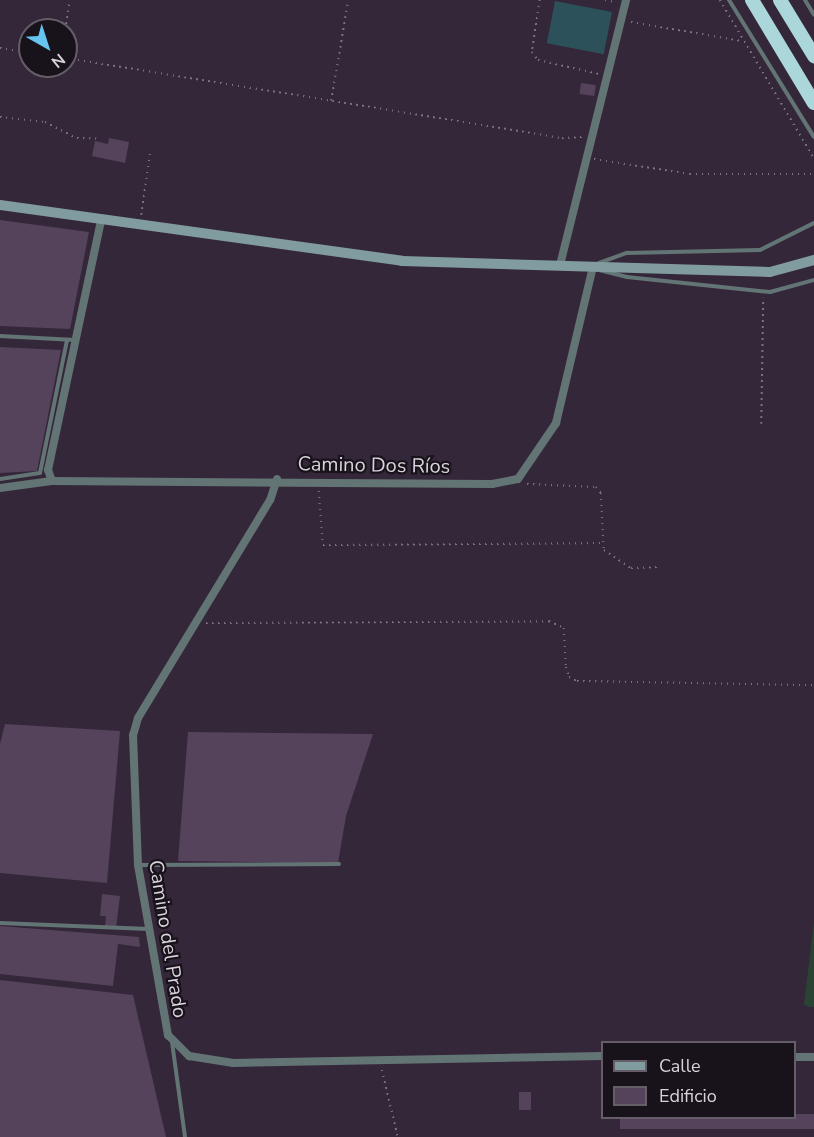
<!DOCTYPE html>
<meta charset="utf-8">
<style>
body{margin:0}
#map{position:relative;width:814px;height:1137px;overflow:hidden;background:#342739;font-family:"Nunito Sans",sans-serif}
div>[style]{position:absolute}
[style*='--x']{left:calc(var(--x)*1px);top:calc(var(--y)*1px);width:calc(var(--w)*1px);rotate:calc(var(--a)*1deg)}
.green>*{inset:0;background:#2a4332}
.water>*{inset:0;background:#2c515a;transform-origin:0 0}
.building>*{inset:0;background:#54435b;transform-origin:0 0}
.path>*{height:1.5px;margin-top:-0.75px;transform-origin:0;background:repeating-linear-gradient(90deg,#7c7180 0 1.5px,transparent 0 6px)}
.service>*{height:4px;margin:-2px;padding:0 2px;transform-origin:2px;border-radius:2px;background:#637475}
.minor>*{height:8px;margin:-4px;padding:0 4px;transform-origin:4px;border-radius:4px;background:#637475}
.secondary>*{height:10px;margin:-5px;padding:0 5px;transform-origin:5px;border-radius:5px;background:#819c9e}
.motorway>*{height:14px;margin:-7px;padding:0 7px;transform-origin:7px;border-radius:7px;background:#acd7da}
span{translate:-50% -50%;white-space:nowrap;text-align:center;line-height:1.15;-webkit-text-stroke:4.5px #18121a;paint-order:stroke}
.street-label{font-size:20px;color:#d9d1dc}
.legend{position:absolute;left:601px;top:1041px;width:195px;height:78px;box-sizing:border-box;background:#18121a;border:2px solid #655e68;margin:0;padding:8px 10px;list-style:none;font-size:18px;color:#d9d1dc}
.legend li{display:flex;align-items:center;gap:12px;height:30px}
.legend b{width:30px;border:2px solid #655e68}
.north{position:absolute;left:18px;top:18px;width:60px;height:60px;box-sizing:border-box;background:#18121a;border:2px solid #655e68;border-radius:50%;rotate:141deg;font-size:16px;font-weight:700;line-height:24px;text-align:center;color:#d9d1dc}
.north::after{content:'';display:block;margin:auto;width:21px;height:27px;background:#67c4ef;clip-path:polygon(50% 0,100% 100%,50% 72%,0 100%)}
</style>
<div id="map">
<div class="green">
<div style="clip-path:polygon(814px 921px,814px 1007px,810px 1007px,804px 1005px)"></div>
</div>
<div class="water">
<div style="left:555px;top:1px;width:58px;height:43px;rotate:11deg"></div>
</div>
<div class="building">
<div style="left:581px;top:83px;width:15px;height:11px;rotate:8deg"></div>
<div style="clip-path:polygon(109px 138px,129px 142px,125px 163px,92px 156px,95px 141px,108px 144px)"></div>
<div style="clip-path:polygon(0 220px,89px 232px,70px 329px,0 326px)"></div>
<div style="clip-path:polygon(0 347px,61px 350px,37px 471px,0 473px)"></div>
<div style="clip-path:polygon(5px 724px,120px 731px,107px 883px,0 873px,0 744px)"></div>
<div style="clip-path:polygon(188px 732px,373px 734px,346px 816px,338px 863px,178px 861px)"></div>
<div style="clip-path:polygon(102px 894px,120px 896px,116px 928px,105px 926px,106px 916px,100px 916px)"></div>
<div style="clip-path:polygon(0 926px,139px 937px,140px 947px,118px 944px,113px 986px,0 974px)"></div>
<div style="clip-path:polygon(0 980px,133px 995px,166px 1137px,0 1137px)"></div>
<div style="left:519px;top:1092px;width:12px;height:18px"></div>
<div style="clip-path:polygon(794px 1114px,814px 1114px,814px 1129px,620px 1129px,620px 1118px,794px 1118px)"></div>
</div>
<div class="path">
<div style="--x:540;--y:0;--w:53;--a:98.7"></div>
<div style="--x:532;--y:52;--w:10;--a:53"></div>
<div style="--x:538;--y:60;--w:63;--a:12.9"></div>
<div style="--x:605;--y:0;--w:10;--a:11"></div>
<div style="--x:720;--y:0;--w:184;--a:59.3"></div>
<div style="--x:631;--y:22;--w:113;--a:9.7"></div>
<div style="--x:65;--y:30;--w:30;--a:-81"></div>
<div style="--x:0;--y:48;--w:30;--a:9"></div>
<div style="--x:66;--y:58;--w:502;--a:9.16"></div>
<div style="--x:562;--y:138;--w:20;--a:-3"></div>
<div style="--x:331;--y:101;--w:102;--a:-80.4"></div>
<div style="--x:0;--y:117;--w:45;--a:6.3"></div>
<div style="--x:45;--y:122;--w:36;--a:27"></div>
<div style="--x:77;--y:138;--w:23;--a:2"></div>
<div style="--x:594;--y:159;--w:97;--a:8.9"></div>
<div style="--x:690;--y:174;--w:124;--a:0"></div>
<div style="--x:141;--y:215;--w:64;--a:-81.9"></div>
<div style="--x:761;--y:424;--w:126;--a:-89.1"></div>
<div style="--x:527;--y:484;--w:69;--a:2.5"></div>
<div style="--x:596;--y:487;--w:8;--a:50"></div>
<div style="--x:601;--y:493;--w:57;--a:87"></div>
<div style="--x:604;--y:550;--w:32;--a:34"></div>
<div style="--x:631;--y:568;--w:28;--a:-2"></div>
<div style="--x:319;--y:491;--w:54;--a:85.8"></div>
<div style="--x:323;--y:545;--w:279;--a:-0.4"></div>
<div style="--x:206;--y:623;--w:343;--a:-0.3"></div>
<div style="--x:549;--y:621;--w:17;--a:25"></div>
<div style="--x:564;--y:628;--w:39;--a:87"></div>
<div style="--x:566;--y:667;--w:10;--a:73"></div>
<div style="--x:569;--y:677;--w:9;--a:27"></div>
<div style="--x:577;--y:681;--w:237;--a:1"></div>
<div style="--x:382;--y:1070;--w:69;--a:76.6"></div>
</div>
<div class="service">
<div style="--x:729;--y:0;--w:161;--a:58.2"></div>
<div style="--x:805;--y:0;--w:17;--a:59"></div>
<div style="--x:599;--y:263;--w:30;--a:-20"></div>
<div style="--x:627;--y:253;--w:133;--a:-1.3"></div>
<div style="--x:760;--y:250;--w:60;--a:-26.6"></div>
<div style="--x:599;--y:270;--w:29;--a:14"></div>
<div style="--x:627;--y:277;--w:144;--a:6"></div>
<div style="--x:770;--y:292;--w:46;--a:-15.3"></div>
<div style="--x:0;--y:336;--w:75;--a:3.1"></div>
<div style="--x:0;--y:479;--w:40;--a:-8.5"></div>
<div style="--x:40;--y:473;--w:136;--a:-78.5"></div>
<div style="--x:139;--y:865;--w:200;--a:-0.3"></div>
<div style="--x:0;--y:923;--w:149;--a:2.3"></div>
<div style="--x:172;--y:1042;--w:96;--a:82.2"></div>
</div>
<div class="minor">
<div style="--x:560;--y:265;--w:273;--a:-76"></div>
<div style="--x:277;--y:479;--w:22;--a:108"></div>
<div style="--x:270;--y:500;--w:255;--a:121.2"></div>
<div style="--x:138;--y:718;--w:18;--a:106"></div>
<div style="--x:133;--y:735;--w:130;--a:87.8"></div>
<div style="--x:138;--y:865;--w:173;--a:80"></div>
<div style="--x:168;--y:1035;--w:30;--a:45"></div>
<div style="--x:189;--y:1056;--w:45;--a:9"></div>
<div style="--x:233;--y:1063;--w:369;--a:-1.1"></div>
<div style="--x:52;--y:481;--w:12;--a:-110"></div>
<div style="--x:48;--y:470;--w:256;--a:-78"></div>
<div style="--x:0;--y:488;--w:52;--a:-7.7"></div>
<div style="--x:52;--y:481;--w:440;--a:0.4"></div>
<div style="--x:492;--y:484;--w:26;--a:-11"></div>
<div style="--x:518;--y:479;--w:68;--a:-55.8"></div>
<div style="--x:556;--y:423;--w:161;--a:-76.7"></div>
<div style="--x:794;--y:1057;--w:20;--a:0"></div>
</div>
<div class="secondary">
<div style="--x:0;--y:205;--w:406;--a:7.9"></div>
<div style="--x:402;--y:261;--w:368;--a:1.7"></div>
<div style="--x:770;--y:272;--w:46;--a:-15.3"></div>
</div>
<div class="motorway">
<div style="--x:752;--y:0;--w:120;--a:59"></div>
<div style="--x:780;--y:0;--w:66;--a:58.7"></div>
</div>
<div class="street-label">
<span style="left:374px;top:465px;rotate:1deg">Camino Dos Ríos</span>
<span style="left:168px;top:939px;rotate:81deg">Camino del Prado</span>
</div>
<ul class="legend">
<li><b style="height:8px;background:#819c9e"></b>Calle</li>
<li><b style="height:16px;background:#54435b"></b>Edificio</li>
</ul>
<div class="north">N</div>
</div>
